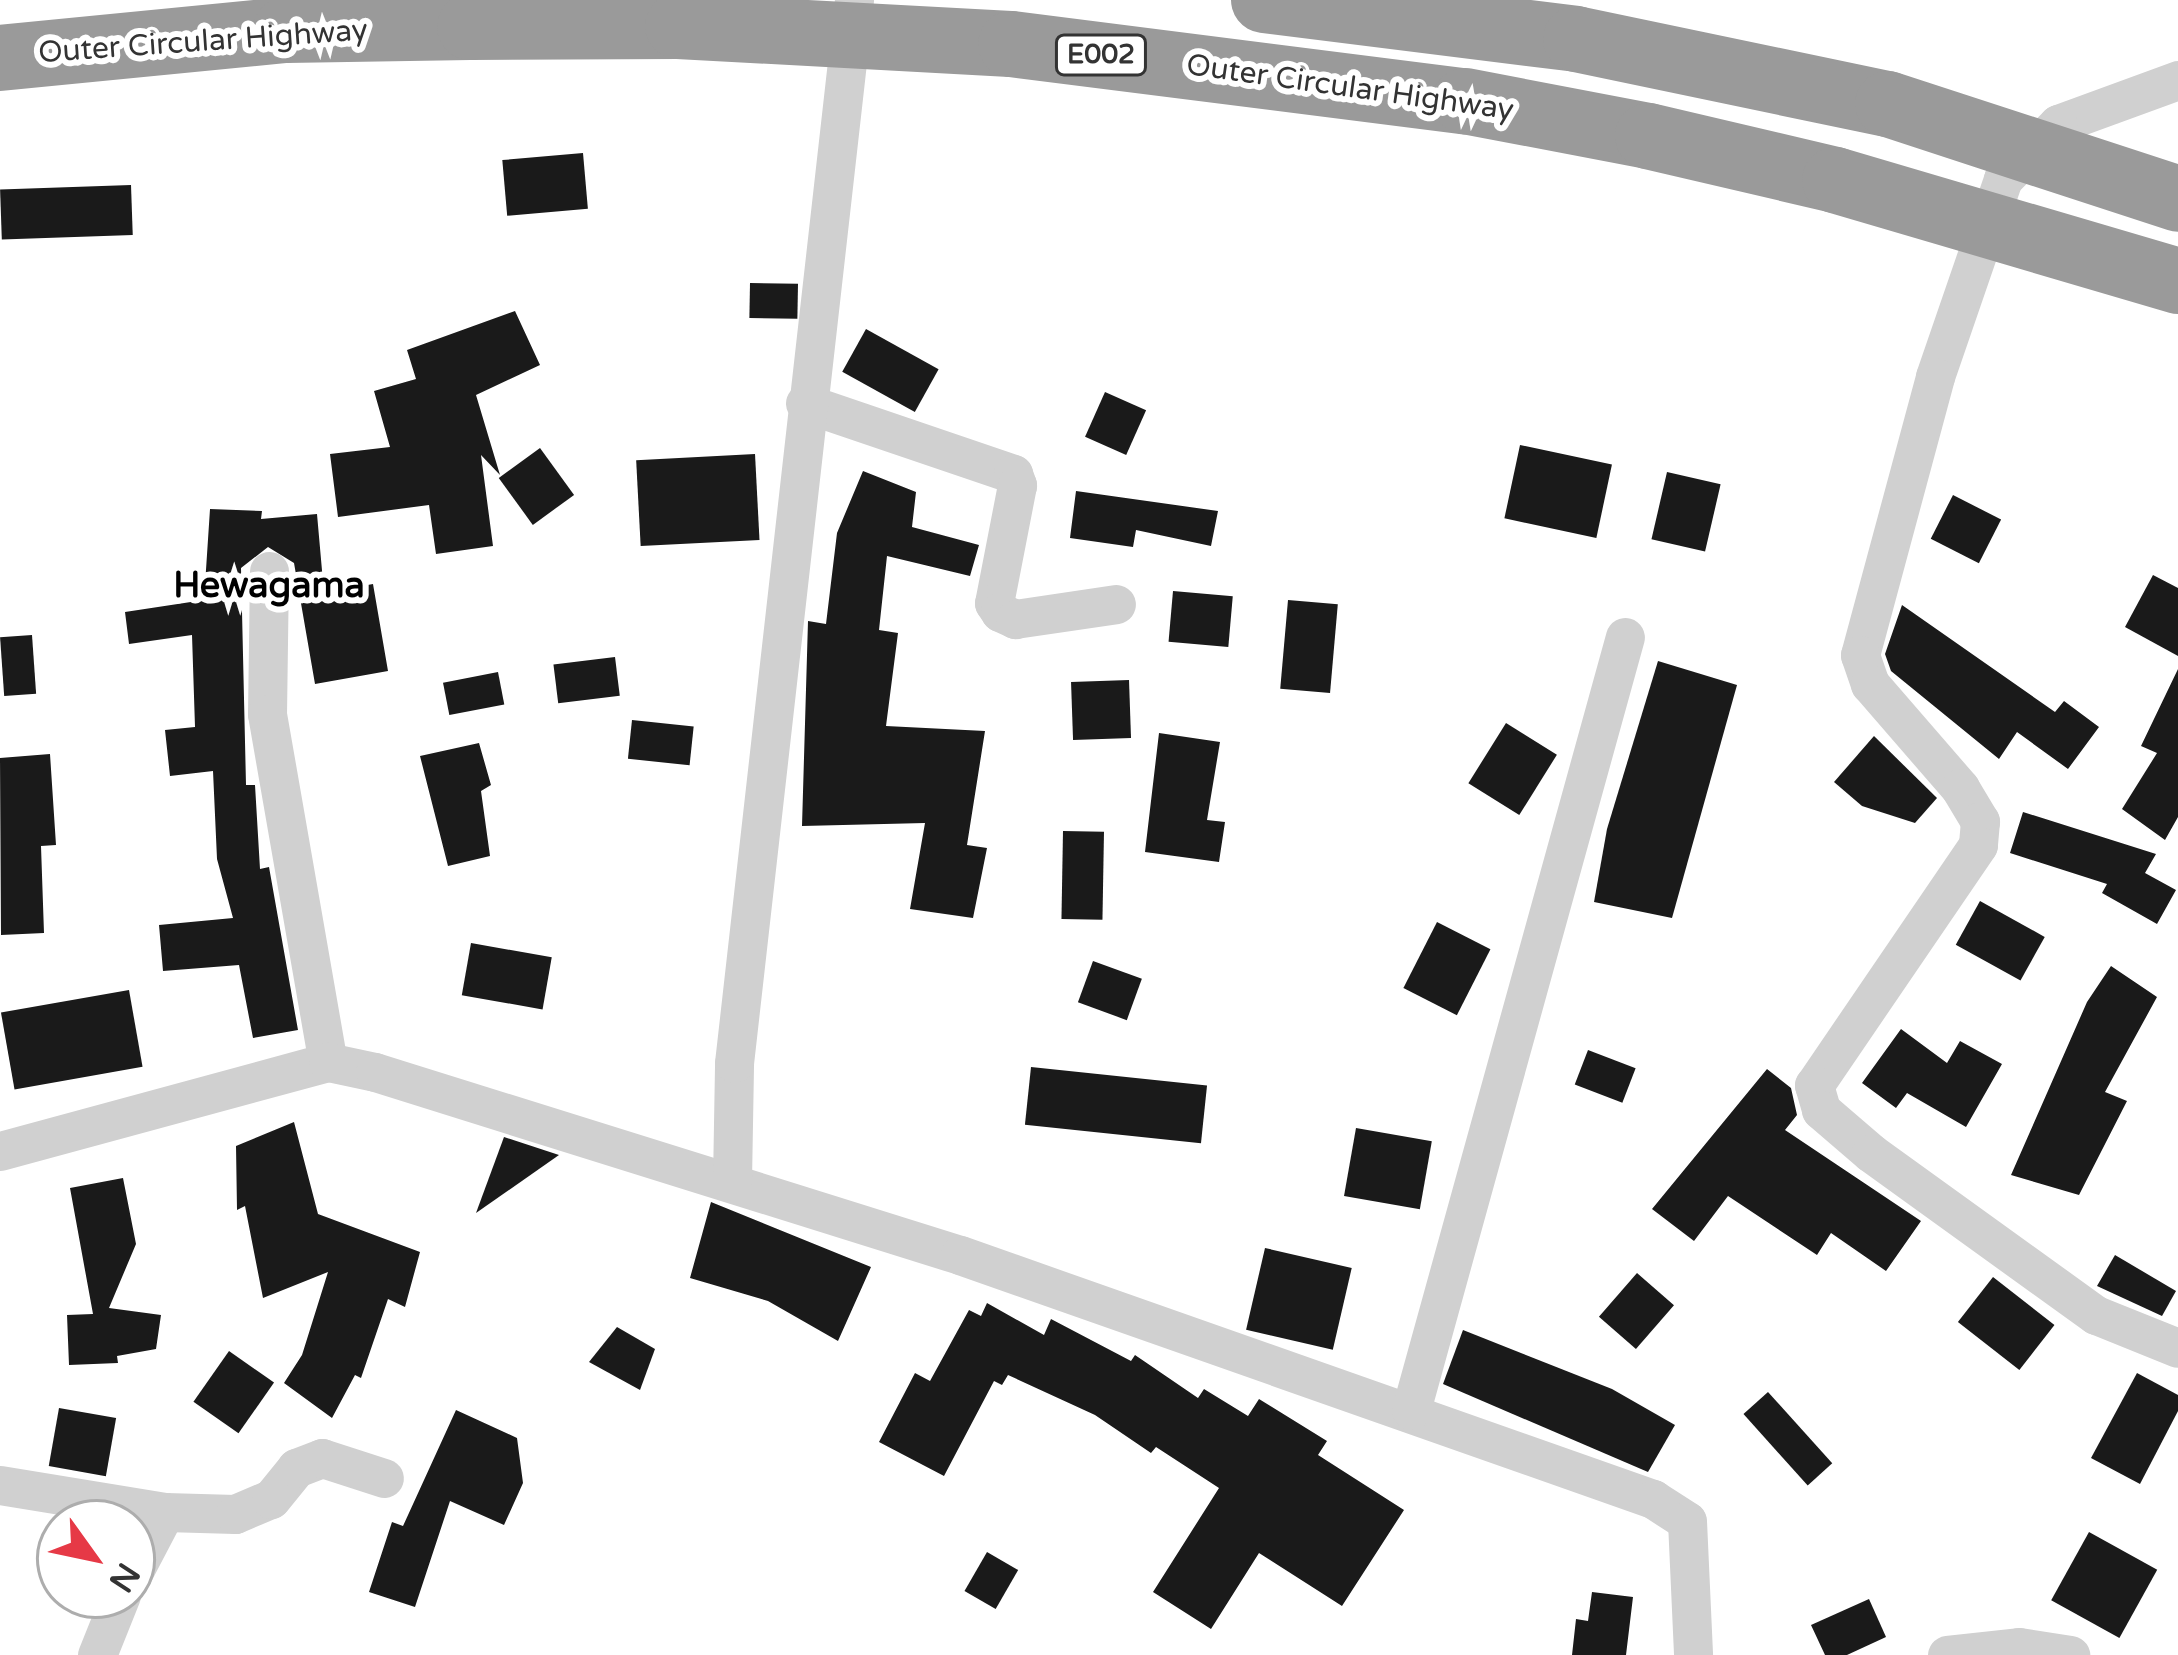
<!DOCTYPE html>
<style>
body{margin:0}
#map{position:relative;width:2178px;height:1655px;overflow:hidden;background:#fff;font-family:"Varela Round",sans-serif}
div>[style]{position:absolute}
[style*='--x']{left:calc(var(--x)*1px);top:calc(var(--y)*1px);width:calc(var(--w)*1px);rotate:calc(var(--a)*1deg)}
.building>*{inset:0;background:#1a1a1a;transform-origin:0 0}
.minor>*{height:39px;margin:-19.5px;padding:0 19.5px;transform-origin:19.5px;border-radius:19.5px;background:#d0d0d0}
.motorway-bridge>*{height:66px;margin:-33px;padding:0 33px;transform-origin:33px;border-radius:33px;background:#9a9a9a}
span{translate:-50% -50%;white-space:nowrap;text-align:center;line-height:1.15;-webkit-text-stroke:12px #fff;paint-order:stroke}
.shield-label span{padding:3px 9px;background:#fff;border:3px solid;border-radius:9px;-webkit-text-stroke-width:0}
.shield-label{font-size:27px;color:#333;font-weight:700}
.street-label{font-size:30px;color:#333}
.quarter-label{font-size:36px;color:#000;font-weight:700}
.north{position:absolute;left:36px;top:1499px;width:120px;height:120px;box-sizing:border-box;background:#fff;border:3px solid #adadad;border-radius:50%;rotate:123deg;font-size:33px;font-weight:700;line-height:48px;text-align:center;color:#333}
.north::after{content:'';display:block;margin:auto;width:42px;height:54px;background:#e63946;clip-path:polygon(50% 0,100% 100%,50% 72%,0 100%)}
</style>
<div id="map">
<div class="building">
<i style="left:583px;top:153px;width:56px;height:81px;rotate:85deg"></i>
<i style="left:131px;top:185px;width:50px;height:131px;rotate:88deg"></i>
<i style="left:750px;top:283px;width:48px;height:35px;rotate:1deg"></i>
<i style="clip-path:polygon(515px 311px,540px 365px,476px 395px,500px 475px,481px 455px,493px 546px,436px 554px,429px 505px,338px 517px,330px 454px,390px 447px,374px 391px,416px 379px,407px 350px)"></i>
<i style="left:866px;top:329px;width:83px;height:49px;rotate:29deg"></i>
<i style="left:1105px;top:392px;width:45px;height:49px;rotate:24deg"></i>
<i style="left:1520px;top:445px;width:94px;height:75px;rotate:12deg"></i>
<i style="left:540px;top:448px;width:58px;height:51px;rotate:54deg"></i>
<i style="left:755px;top:454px;width:86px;height:119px;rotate:87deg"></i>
<i style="clip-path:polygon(863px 471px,916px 492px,912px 527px,979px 545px,970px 576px,887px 556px,879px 630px,898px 633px,886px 726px,985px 731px,967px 845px,987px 848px,973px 918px,910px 909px,925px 823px,802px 826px,808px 621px,826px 624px,837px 533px)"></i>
<i style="left:1667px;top:472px;width:55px;height:69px;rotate:13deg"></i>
<i style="clip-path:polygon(1076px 491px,1218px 511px,1211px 546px,1136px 530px,1133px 547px,1070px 538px)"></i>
<i style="left:1953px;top:495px;width:54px;height:49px;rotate:27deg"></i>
<i style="clip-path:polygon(210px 509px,262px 511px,261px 519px,317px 514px,324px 593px,373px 584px,388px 671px,315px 684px,294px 563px,268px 547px,241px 568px,246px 785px,255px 785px,260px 869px,269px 867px,298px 1030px,253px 1038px,239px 965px,163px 971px,159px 925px,233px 918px,217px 859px,213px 771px,170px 776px,165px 730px,195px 727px,192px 635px,129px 644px,125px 612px,204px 600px)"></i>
<i style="clip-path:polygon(2153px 575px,2178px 588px,2178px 656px,2125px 627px)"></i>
<i style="left:1173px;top:591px;width:60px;height:51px;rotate:5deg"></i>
<i style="left:1288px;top:600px;width:50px;height:89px;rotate:5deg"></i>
<i style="clip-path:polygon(1902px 605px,2055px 712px,2064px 701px,2099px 727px,2068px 769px,2017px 732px,1999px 759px,1891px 671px,1885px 654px)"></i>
<i style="left:32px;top:635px;width:59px;height:32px;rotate:86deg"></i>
<i style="left:615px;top:657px;width:39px;height:62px;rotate:83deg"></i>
<i style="clip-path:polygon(1658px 661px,1737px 685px,1672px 918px,1594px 902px,1607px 829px)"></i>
<i style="clip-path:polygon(2178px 669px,2178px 817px,2165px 840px,2122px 809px,2157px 753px,2141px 746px)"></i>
<i style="left:498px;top:672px;width:33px;height:56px;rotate:79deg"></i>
<i style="left:1129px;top:680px;width:58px;height:58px;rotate:88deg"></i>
<i style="left:632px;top:720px;width:62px;height:39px;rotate:6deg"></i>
<i style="left:1506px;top:723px;width:60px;height:71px;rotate:32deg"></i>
<i style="clip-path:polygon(1159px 733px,1220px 742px,1207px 820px,1225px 822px,1219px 862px,1145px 852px)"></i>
<i style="clip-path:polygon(1874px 736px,1937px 798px,1915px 823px,1862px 806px,1834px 782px)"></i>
<i style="clip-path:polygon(479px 743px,491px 785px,481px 791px,490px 856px,448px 866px,420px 756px)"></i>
<i style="clip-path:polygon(50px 754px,56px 845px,41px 846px,44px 933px,1px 935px,0 758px)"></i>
<i style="clip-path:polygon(2023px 812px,2156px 854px,2145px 873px,2176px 890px,2157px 924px,2102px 893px,2107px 884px,2010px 853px)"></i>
<i style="left:1063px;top:831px;width:41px;height:88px;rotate:1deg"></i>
<i style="left:1980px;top:901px;width:74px;height:50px;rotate:29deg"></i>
<i style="left:1437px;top:922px;width:60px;height:74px;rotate:27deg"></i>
<i style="left:471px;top:943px;width:82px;height:53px;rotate:10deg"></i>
<i style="left:1093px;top:961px;width:52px;height:44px;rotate:20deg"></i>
<i style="clip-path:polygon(2111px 966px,2157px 997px,2105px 1092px,2127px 1101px,2079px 1195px,2011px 1175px,2087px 1002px)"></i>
<i style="left:129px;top:990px;width:78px;height:130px;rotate:80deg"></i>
<i style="clip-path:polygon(1901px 1029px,1947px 1063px,1960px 1041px,2002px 1064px,1966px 1127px,1907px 1093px,1896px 1108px,1862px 1083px)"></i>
<i style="left:1588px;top:1050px;width:51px;height:37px;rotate:21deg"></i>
<i style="left:1031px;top:1067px;width:177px;height:58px;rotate:6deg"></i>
<i style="clip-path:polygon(1767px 1069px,1791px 1088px,1797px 1115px,1785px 1130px,1921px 1221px,1886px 1271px,1831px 1233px,1817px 1255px,1728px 1196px,1694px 1241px,1652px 1209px)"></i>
<i style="clip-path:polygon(294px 1122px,318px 1214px,420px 1252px,405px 1307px,388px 1299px,361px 1378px,355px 1375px,332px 1418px,284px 1383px,302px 1355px,328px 1272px,263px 1298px,245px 1206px,237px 1210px,236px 1146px)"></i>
<i style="left:1356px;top:1128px;width:77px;height:69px;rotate:10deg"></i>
<i style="clip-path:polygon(504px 1137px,559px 1155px,476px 1213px)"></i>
<i style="clip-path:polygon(123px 1178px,136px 1244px,109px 1308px,161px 1315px,156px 1349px,117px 1356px,118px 1363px,69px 1365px,67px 1315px,93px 1314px,70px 1188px)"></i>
<i style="clip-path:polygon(711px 1202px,871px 1267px,838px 1341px,768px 1301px,690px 1278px)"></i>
<i style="left:1265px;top:1248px;width:89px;height:84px;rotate:13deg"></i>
<i style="clip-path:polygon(2115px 1255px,2176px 1291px,2162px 1316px,2097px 1286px)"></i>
<i style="left:1637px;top:1273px;width:49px;height:58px;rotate:41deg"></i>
<i style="left:1993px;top:1277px;width:78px;height:57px;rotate:38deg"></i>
<i style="clip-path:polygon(987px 1303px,1044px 1335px,1051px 1319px,1131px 1361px,1135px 1355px,1198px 1398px,1204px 1389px,1248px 1416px,1259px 1399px,1327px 1441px,1318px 1455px,1404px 1510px,1342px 1606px,1259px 1553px,1211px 1629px,1153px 1592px,1219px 1488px,1156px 1447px,1151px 1453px,1095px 1415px,1008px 1375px,1002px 1385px,994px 1381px,944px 1476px,879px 1442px,915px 1373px,930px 1381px,969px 1310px,981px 1316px)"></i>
<i style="clip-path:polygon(617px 1327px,655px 1349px,640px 1390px,589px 1362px)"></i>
<i style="clip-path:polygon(1463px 1330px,1612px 1389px,1675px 1425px,1648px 1472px,1443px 1384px)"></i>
<i style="left:229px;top:1351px;width:55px;height:62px;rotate:35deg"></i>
<i style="clip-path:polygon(2137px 1373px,2178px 1395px,2178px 1411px,2140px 1484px,2091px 1458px)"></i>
<i style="left:1768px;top:1392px;width:96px;height:33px;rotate:48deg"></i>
<i style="left:59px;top:1408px;width:58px;height:59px;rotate:10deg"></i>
<i style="clip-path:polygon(456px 1410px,517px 1438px,523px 1483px,504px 1525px,450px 1501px,415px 1607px,369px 1592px,392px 1522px,403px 1526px)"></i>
<i style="left:2089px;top:1532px;width:78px;height:78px;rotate:29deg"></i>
<i style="left:987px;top:1552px;width:36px;height:45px;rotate:30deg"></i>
<i style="clip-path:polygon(1592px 1592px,1633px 1597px,1626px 1655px,1572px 1655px,1576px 1619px,1588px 1621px)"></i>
<i style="clip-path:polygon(1869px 1599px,1886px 1637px,1847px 1655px,1825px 1655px,1811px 1625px)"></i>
</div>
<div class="minor">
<i style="--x:2178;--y:80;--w:128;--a:159.9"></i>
<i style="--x:2058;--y:124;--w:78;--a:135"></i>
<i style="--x:2003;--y:179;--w:209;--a:109"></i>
<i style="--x:1935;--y:377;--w:288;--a:105.1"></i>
<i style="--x:1860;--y:655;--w:31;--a:71"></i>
<i style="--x:1870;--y:684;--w:138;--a:49.1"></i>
<i style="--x:1960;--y:788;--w:39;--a:59"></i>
<i style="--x:1980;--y:821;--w:24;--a:95"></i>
<i style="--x:1978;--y:845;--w:291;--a:124.3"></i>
<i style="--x:1814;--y:1085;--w:26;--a:74"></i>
<i style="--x:1821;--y:1110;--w:66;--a:40.7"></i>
<i style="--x:1871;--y:1153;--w:277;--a:35.8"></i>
<i style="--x:2096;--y:1315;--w:88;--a:21.9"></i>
<i style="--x:805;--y:403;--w:220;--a:18.8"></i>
<i style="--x:1013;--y:474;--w:12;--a:70"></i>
<i style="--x:1017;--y:485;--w:120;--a:101"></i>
<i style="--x:994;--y:603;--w:11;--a:56"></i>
<i style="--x:1000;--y:612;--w:17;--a:25"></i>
<i style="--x:1015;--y:619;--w:102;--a:-8.4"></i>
<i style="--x:269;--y:571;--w:143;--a:90.8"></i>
<i style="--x:267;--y:714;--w:353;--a:80.1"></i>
<i style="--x:0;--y:1151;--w:340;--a:-15.2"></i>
<i style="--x:328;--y:1062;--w:48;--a:12"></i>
<i style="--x:375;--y:1072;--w:613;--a:17.37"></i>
<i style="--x:960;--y:1255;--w:735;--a:19.4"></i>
<i style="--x:1653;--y:1499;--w:40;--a:32.9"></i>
<i style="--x:1687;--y:1521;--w:134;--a:87.4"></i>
<i style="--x:732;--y:1181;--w:118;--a:-89"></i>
<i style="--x:734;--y:1063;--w:1070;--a:-83.56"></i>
<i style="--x:1411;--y:1410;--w:802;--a:-74.53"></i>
<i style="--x:0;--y:1485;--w:167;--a:9.3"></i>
<i style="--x:165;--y:1512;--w:70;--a:1.6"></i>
<i style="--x:235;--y:1514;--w:39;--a:-23"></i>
<i style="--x:271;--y:1499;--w:40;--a:-51"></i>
<i style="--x:296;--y:1468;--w:28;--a:-21"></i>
<i style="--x:322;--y:1458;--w:65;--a:17.9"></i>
<i style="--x:132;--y:1575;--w:71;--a:-62.4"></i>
<i style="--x:97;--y:1655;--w:65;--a:-68.2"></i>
<i style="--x:1947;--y:1655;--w:72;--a:-6.3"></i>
<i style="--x:2019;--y:1647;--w:52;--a:8.9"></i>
</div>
<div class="motorway-bridge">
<i style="--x:1264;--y:0;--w:314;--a:7.1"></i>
<i style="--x:1576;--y:39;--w:319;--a:11.8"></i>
<i style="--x:1888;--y:104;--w:305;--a:18.1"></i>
<i style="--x:0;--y:58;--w:287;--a:-5.6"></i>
<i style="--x:286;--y:30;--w:184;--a:-0.9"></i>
<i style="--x:470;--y:27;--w:208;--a:-0.3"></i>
<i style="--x:678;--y:26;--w:333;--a:3.1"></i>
<i style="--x:1011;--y:44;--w:458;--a:7.2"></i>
<i style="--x:1465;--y:101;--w:186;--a:10.8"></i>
<i style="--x:1648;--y:136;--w:192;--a:13.2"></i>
<i style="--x:1835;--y:180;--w:358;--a:16.4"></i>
</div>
<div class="shield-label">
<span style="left:1101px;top:55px">E002</span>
</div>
<div class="street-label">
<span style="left:203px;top:42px;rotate:-4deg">Outer Circular Highway</span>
<span style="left:1350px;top:88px;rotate:8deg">Outer Circular Highway</span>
</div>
<div class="quarter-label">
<span style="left:269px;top:586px">Hewagama</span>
</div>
<div class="north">N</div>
</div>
